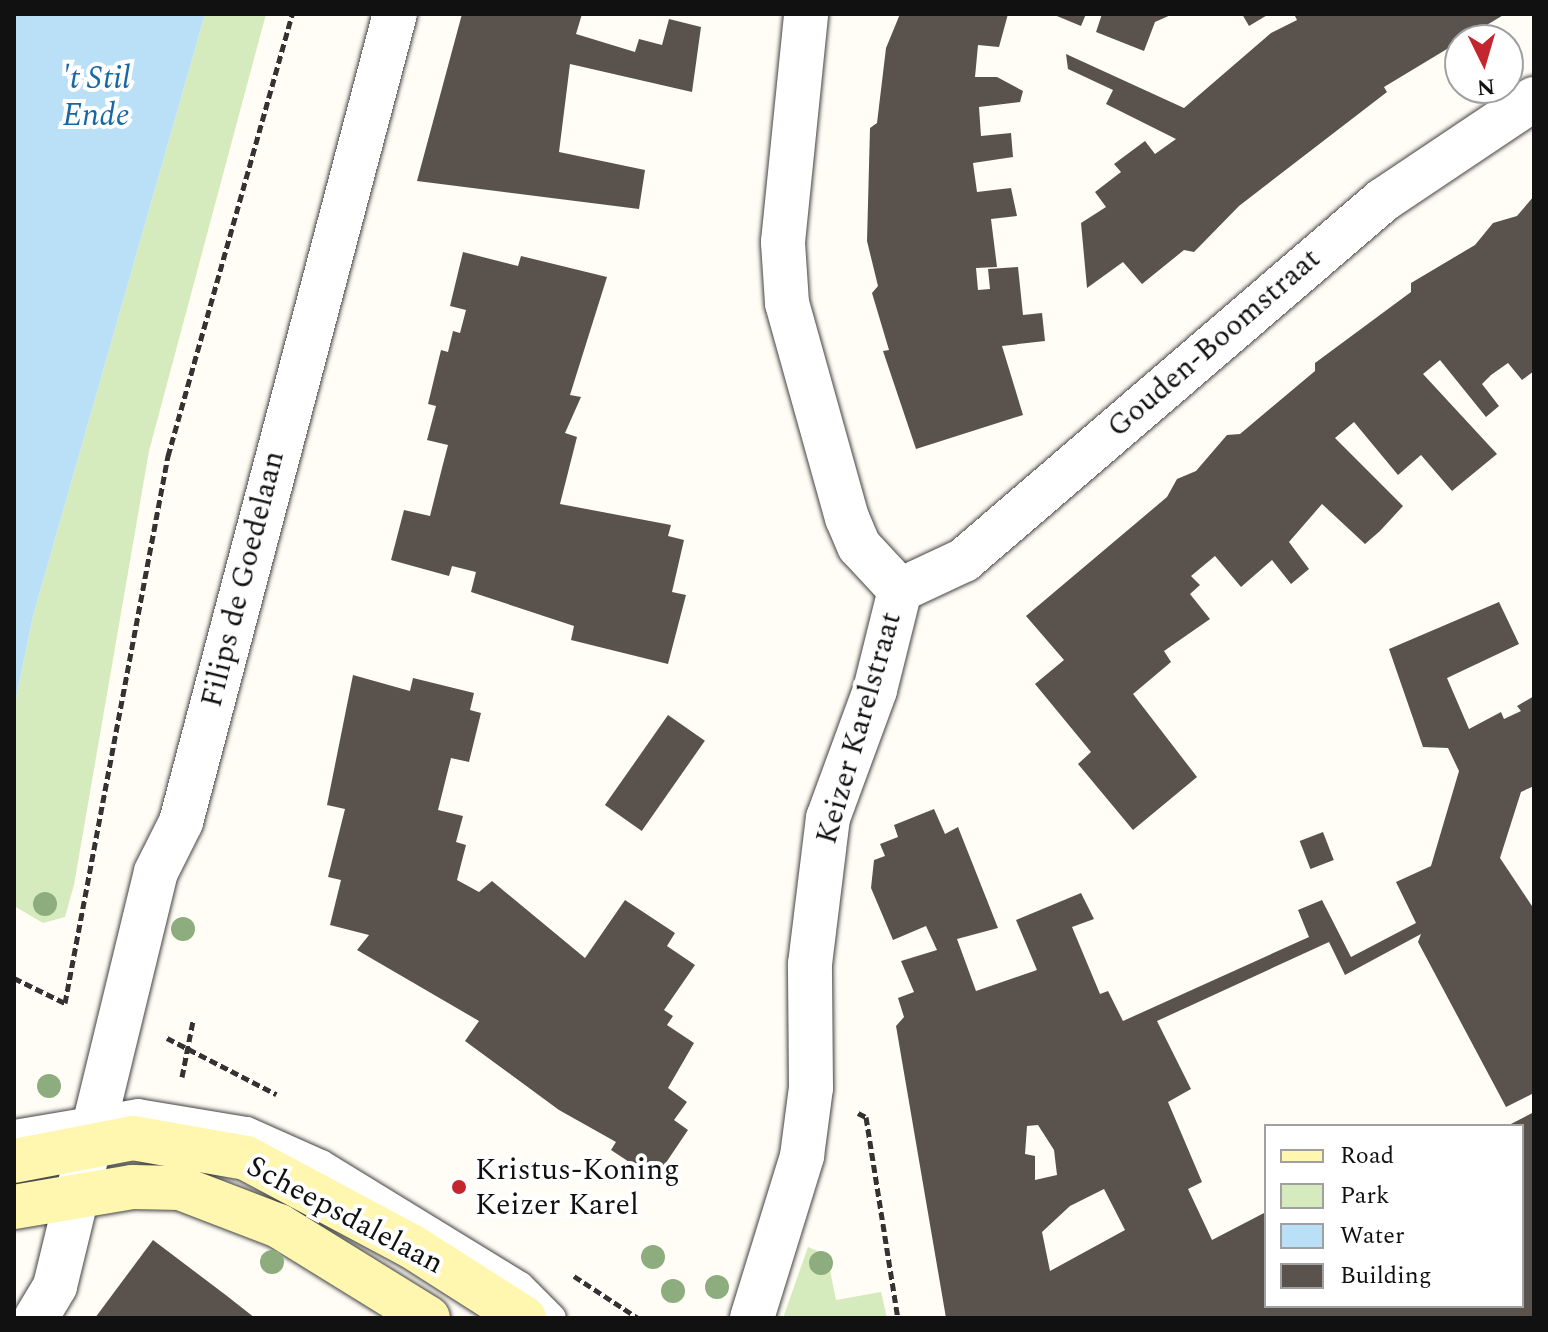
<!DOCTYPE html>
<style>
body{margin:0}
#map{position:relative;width:1548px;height:1332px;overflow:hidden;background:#fffdf5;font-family:Spectral,serif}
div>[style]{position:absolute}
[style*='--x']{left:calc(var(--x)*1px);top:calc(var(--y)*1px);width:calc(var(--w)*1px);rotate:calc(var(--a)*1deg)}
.green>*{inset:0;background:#d5ebbd}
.water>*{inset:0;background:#b9e0f7}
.building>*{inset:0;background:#5a524d;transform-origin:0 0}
.path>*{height:5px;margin-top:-2.5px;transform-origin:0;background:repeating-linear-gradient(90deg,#333 0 8px,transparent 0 12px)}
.roads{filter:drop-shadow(0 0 2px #444) drop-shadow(0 0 2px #444)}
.lane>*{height:28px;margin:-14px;padding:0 14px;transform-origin:14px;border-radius:14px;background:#fff}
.street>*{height:44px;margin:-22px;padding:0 22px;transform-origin:22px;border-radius:22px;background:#fff}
.secondary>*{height:44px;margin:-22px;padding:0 22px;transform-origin:22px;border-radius:22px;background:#fff6b0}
.trees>*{width:24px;height:24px;margin:-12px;border-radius:50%;background:#8dad7f}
.dots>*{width:22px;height:22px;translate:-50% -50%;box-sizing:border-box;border:4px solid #fff;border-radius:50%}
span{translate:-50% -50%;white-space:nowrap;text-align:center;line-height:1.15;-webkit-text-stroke:8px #fff;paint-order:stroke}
.street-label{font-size:30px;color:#111}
.poi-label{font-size:30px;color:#111}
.left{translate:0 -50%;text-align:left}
.water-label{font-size:32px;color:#1768a6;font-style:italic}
.frame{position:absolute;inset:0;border:16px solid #111;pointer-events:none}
.legend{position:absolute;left:1264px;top:1124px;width:260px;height:184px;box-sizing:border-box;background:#fff;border:2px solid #a0a0a0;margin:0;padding:10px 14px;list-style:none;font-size:24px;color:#111}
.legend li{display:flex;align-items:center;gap:16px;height:40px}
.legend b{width:40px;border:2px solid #a0a0a0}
.north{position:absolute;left:1444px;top:24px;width:80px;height:80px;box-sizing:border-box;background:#fff;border:2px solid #a0a0a0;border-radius:50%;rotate:175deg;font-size:22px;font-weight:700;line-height:32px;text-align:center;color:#111}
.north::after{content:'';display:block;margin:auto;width:28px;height:36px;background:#c4262e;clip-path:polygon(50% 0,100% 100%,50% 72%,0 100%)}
</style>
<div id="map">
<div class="green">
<i style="clip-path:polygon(205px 14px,266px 14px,149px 451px,74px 885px,65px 917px,43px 923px,14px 906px,14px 708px,33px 616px)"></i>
<i style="clip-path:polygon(808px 1247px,827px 1255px,836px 1300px,881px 1292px,887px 1318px,783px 1318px)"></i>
</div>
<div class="water">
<i style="clip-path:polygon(14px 14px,205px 14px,33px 616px,14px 708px)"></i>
</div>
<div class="building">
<i style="clip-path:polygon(462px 14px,582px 14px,576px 34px,635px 52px,639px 39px,662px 45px,669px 19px,701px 27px,692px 92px,570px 64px,559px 152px,645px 170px,639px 209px,417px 181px)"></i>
<i style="clip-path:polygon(900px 14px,1008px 14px,999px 47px,978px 45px,975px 77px,997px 77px,1023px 91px,1020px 102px,979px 107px,981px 136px,1011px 133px,1013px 157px,973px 163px,977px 192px,1011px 188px,1017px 216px,991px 219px,997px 267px,976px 268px,978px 290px,990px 289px,988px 269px,1018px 267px,1023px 315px,1042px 313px,1045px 341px,1002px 346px,1023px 415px,916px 449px,883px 351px,889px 350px,872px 293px,878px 286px,867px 241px,870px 128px,877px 123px,886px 48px)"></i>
<i style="clip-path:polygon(1052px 14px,1086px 14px,1081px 26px)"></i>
<i style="clip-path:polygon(1102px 14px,1173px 14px,1155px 22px,1144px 51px,1096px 32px)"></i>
<i style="clip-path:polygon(1242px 14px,1269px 14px,1249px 26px)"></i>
<i style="clip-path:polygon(1294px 14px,1505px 14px,1384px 87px,1387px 92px,1239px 206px,1194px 252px,1184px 250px,1142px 284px,1123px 262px,1087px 288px,1081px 223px,1106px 207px,1095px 192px,1121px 172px,1114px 164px,1145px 141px,1155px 154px,1176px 139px,1106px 104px,1113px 90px,1068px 69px,1066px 54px,1184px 108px,1271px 33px,1297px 20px)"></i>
<i style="clip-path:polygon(1534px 196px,1534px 371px,1522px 380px,1508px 363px,1491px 375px,1482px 384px,1499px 406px,1486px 417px,1440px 360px,1423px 374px,1497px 454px,1452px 491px,1421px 455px,1398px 475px,1354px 422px,1335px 438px,1403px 506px,1380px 531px,1365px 544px,1322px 504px,1289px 542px,1309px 569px,1291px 584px,1272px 560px,1241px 587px,1215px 556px,1191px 576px,1200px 585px,1190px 594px,1210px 619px,1164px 651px,1171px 662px,1133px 694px,1197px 777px,1133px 830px,1078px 764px,1091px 752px,1035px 684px,1064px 660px,1026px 616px,1167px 497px,1177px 479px,1196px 471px,1227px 435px,1240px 434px,1315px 371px,1315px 363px,1411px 292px,1411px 283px,1475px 245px,1493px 223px,1517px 216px)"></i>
<i style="clip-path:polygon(463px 252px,518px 266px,521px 256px,607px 277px,570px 395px,581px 397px,565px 433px,577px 437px,560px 504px,671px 525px,668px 536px,684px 540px,672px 592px,686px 595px,668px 664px,571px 640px,574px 626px,471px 592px,476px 572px,452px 566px,449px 576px,391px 560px,404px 510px,430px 516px,442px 468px,448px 445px,427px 440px,436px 406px,428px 404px,441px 350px,448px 352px,453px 331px,460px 333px,466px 310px,450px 306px)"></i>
<i style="clip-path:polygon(evenodd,1499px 602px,1519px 644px,1447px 678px,1469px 729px,1501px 712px,1504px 719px,1521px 711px,1517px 706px,1534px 696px,1534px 786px,1521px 792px,1500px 858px,1534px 909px,1534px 1093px,1506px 1107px,1418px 942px,1421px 934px,1345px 975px,1329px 942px,1157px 1021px,1191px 1089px,1168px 1102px,1202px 1182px,1188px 1189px,1212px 1240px,1266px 1212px,1266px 1306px,1522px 1306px,1522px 1126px,1507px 1126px,1534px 1112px,1534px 1318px,946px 1318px,896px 1026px,904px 1017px,898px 998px,914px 992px,901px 961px,937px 950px,926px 926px,893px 940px,871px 888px,874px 860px,885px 856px,880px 844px,898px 837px,894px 825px,934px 809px,945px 834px,958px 827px,998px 928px,957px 939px,976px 991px,1037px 970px,1016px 920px,1081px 893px,1094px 919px,1072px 927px,1100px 994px,1108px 991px,1123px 1021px,1309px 937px,1298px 910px,1322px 900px,1351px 957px,1416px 923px,1396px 882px,1431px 866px,1459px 771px,1448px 748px,1423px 747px,1389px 649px,1499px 602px,1038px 1125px,1054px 1150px,1057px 1175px,1035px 1180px,1035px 1156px,1025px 1154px,1027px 1126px,1038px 1125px,1499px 602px,1104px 1189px,1125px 1230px,1050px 1271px,1042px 1232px,1070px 1206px,1104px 1189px)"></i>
<i style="clip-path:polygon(353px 675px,410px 691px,413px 678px,474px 693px,470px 710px,481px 713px,469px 762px,451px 758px,438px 810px,463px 816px,456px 842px,466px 845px,457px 880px,479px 892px,492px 881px,585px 958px,625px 900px,675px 933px,667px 946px,695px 965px,664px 1010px,673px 1016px,667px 1025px,694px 1043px,668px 1088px,687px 1102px,674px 1120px,688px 1130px,655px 1179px,611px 1150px,616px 1142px,559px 1110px,465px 1041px,479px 1021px,357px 950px,369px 935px,330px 925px,341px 880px,328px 877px,345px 809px,327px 805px)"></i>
<i style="left:668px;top:715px;width:45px;height:110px;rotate:35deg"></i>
<i style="left:1323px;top:832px;width:30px;height:25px;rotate:69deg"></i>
<i style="clip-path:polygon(153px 1240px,227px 1296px,255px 1318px,95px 1318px)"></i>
</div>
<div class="path">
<i style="--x:14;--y:978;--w:59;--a:26.1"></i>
<i style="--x:65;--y:1003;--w:557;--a:-79.34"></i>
<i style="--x:168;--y:456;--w:459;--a:-74.3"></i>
<i style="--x:167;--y:1038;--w:123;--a:27.2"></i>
<i style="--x:182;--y:1077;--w:57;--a:-78.9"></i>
<i style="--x:858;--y:1113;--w:9;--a:27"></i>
<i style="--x:866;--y:1117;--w:204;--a:81"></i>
<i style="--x:574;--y:1276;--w:77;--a:33.3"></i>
</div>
<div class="roads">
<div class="lane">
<i style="--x:14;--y:1134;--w:126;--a:-9.6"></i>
<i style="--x:138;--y:1113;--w:110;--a:9.4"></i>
<i style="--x:247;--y:1131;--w:81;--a:24"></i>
<i style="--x:321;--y:1164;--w:233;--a:31.5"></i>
<i style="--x:520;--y:1286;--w:45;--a:45"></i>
</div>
<div class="street">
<i style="--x:900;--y:590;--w:71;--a:-25.1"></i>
<i style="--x:964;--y:560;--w:552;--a:-40.67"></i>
<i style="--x:1383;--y:200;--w:182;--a:-33.8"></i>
<i style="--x:36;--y:1318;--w:37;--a:-59"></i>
<i style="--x:55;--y:1286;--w:426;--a:-76.3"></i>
<i style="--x:156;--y:872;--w:56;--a:-63.4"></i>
<i style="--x:181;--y:822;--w:836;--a:-75.17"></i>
<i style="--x:752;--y:1318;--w:170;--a:-72.8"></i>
<i style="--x:802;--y:1156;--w:69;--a:-82.5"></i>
<i style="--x:811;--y:1088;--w:124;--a:-90.5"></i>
<i style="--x:810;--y:964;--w:147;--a:-83"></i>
<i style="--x:828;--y:818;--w:136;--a:-69.8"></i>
<i style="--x:875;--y:690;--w:103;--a:-76"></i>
<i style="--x:900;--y:590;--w:60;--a:-133"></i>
<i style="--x:859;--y:546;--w:30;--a:-113"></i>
<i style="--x:847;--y:518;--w:223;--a:-105.6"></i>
<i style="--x:787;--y:303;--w:61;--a:-93.8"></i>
<i style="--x:783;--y:242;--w:229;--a:-84.2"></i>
</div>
<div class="secondary">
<i style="--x:14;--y:1161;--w:121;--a:-10.9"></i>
<i style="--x:133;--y:1138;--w:115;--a:10"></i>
<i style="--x:246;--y:1158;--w:187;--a:28.1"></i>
<i style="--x:411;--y:1246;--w:134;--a:32.5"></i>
<i style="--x:14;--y:1207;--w:120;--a:-9.6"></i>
<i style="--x:132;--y:1187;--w:48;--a:1.2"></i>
<i style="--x:180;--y:1188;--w:106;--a:21"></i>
<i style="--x:279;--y:1226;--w:175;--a:31.7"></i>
</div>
</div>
<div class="trees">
<i style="left:45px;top:904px"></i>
<i style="left:183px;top:929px"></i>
<i style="left:49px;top:1086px"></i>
<i style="left:653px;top:1257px"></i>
<i style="left:272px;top:1262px"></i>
<i style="left:821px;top:1263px"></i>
<i style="left:717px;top:1287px"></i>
<i style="left:673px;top:1291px"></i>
</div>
<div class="dots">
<i style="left:459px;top:1187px;background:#c4262e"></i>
</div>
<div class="street-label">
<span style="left:1214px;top:343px;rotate:-41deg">Gouden-Boomstraat</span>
<span style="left:243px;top:579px;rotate:-76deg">Filips de Goedelaan</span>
<span style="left:859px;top:728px;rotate:-74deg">Keizer Karelstraat</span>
<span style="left:345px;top:1215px;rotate:28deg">Scheepsdalelaan</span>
</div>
<div class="poi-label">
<span class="left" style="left:475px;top:1187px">Kristus-Koning<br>Keizer Karel</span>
</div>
<div class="water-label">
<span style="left:96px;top:98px">'t Stil<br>Ende</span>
</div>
<div class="frame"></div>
<ul class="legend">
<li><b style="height:10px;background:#fff6b0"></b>Road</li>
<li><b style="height:22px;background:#d5ebbd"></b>Park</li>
<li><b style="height:22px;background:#b9e0f7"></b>Water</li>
<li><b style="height:22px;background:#5a524d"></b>Building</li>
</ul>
<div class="north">N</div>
</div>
